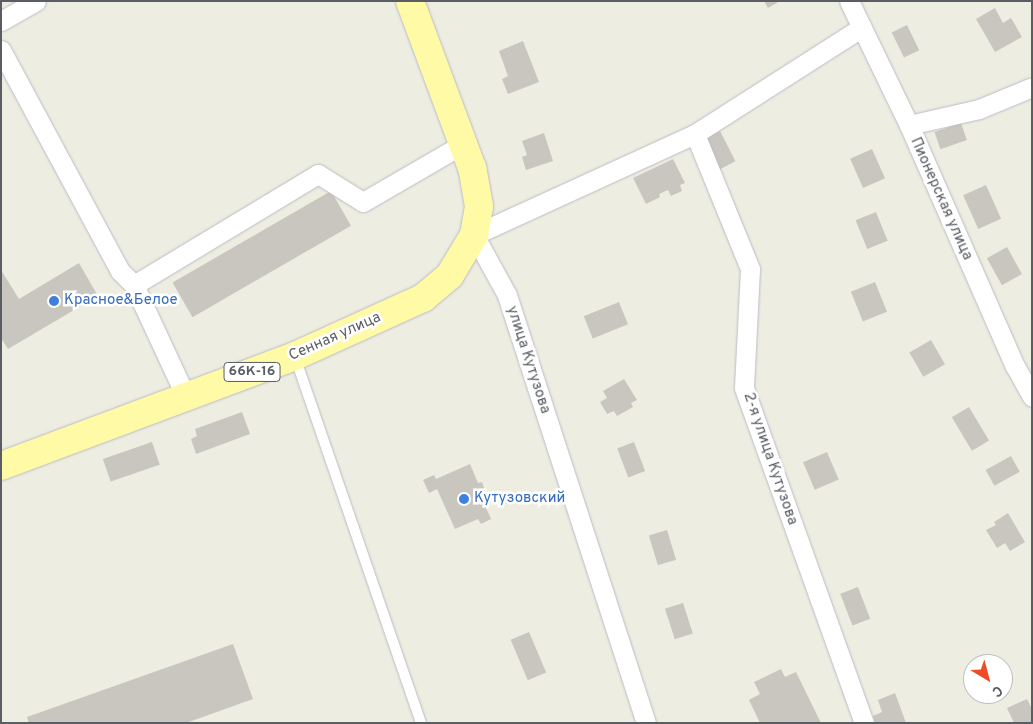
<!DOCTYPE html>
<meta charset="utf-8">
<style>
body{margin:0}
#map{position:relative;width:1033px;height:724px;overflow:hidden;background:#eeede2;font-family:Overpass,sans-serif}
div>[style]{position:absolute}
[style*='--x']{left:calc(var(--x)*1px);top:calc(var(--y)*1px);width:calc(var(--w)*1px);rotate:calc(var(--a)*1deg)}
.building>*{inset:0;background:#c9c6bf;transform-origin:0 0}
.roads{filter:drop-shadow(0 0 1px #babcc2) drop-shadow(0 0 1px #babcc2)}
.lane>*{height:10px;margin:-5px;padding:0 5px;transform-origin:5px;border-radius:5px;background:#fff}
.street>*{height:19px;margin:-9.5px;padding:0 9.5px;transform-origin:9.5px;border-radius:9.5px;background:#fff}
.primary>*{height:28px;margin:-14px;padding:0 14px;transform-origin:14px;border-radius:14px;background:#fffaa6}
.dots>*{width:14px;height:14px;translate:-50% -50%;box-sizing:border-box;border:2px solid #fff;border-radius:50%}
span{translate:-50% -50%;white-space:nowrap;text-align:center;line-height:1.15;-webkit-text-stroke:5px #fff;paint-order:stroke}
.shield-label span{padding:1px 4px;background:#fff;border:1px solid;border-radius:4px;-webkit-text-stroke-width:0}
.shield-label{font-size:14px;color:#5a5e64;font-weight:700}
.street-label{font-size:15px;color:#5a5e64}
.shop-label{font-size:15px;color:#366cbe}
.left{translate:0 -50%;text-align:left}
.frame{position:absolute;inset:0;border:2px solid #5a5e64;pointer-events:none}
.north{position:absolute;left:963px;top:654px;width:50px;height:50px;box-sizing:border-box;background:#fff;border:1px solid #bdbfc1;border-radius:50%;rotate:143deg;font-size:14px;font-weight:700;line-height:20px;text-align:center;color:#5a5e64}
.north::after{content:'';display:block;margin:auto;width:18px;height:22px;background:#ef4b27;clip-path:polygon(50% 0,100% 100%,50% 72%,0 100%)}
</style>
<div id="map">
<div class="building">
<i style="clip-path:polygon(764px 1px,780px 1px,768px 8px)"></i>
<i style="clip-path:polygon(995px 8px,1003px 23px,1011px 18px,1022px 37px,995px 52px,976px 19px)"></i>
<i style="left:907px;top:25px;width:28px;height:17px;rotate:64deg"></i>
<i style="clip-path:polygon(523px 41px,539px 82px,508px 94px,502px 79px,508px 76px,499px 51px)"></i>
<i style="left:961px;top:123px;width:18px;height:28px;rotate:71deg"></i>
<i style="left:720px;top:131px;width:34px;height:19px;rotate:63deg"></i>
<i style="clip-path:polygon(544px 133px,553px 161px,526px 170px,522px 157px,527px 155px,522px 141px)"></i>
<i style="left:872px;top:149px;width:32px;height:24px;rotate:66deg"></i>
<i style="clip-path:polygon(673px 159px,685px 183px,680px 185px,682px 191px,671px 196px,668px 190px,659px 194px,660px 197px,646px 204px,633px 178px)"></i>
<i style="left:986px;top:185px;width:37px;height:25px;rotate:66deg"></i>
<i style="left:331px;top:191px;width:40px;height:183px;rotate:60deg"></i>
<i style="left:876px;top:212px;width:31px;height:22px;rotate:68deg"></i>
<i style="left:1007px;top:247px;width:31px;height:23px;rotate:61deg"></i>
<i style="clip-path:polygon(79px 263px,98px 296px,8px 349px,1px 338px,1px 270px,19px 299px)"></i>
<i style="left:875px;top:282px;width:32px;height:26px;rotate:68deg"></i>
<i style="left:619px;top:302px;width:24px;height:38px;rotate:68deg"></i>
<i style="left:931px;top:340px;width:28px;height:25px;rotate:60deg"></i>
<i style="clip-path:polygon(624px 379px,637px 400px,631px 403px,633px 407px,617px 416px,614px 411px,607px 414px,600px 402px,607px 398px,603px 391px)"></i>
<i style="left:969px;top:407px;width:39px;height:20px;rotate:59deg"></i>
<i style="clip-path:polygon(242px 412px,250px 434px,196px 454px,191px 439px,197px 436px,195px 429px)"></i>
<i style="left:152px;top:442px;width:24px;height:52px;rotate:71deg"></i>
<i style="left:634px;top:442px;width:31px;height:18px;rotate:69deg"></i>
<i style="left:827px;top:452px;width:30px;height:26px;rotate:67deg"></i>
<i style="left:1011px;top:456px;width:18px;height:29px;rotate:61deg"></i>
<i style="clip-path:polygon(470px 464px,478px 483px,482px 482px,484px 488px,480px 490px,489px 501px,484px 503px,491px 519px,481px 524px,478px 519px,455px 529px,437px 489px,429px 493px,423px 480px,434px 475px,436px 479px)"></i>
<i style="clip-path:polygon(1008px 513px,1025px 542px,1010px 551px,1005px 543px,997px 548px,986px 530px,996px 525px,994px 522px)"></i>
<i style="left:667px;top:530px;width:31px;height:19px;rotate:73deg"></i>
<i style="left:858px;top:587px;width:34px;height:19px;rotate:69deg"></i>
<i style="left:683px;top:603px;width:32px;height:19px;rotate:72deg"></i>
<i style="left:529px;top:632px;width:44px;height:20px;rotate:67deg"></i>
<i style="clip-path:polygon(233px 644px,253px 699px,186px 723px,29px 723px,27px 717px)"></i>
<i style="clip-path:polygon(781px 669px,785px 677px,796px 672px,821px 723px,760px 723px,749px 700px,760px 694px,754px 682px)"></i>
<i style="clip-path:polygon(895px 693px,906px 723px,875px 723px,873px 716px,882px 712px,878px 700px)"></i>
<i style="clip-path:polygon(1027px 699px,1032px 709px,1032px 723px,1014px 723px,1007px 708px)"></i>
</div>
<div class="roads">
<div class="lane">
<i style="--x:295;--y:357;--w:387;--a:71"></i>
</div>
<div class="street">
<i style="--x:849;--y:1;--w:138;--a:64.2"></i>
<i style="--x:909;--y:125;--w:263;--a:66.3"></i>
<i style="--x:1015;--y:366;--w:35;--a:61"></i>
<i style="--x:1;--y:21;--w:40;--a:-29.7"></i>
<i style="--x:1;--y:50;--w:251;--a:61.7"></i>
<i style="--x:120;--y:271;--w:20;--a:45"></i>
<i style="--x:909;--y:125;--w:72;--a:-12.9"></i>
<i style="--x:979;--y:109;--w:57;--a:-22.5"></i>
<i style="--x:695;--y:134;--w:146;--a:67.8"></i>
<i style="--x:750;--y:269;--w:119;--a:92.9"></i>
<i style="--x:744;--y:388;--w:356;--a:70.3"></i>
<i style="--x:186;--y:397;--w:123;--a:-114.9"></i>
<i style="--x:134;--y:285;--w:215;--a:-31.1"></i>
<i style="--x:318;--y:174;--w:53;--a:31.9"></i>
<i style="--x:363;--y:202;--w:116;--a:-30.1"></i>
<i style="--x:646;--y:723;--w:450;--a:-108"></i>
<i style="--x:507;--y:295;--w:68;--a:-118.8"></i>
<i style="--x:474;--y:235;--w:243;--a:-24.6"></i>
<i style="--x:695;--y:134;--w:198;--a:-32.6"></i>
</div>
<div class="primary">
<i style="--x:1;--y:466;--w:314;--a:-20.5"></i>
<i style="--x:295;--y:356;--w:141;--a:-24.4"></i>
<i style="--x:423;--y:298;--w:35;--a:-40"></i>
<i style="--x:450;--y:275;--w:47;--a:-59"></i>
<i style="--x:474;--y:235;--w:29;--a:-80"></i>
<i style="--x:479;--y:206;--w:39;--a:-100"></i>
<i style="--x:472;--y:168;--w:178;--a:-110.4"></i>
</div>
</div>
<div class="dots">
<i style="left:54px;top:301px;background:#3f7fe0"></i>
<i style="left:464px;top:499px;background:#3f7fe0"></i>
</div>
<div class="shield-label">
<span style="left:252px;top:372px">66К-16</span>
</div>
<div class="street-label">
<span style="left:941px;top:199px;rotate:66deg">Пионерская улица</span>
<span style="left:335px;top:337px;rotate:-24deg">Сенная улица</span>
<span style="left:528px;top:360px;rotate:72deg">улица Кутузова</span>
<span style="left:770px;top:459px;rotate:71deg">2-я улица Кутузова</span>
</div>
<div class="shop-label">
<span class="left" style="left:64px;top:301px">Красное&amp;Белое</span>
<span class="left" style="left:474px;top:499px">Кутузовский</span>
</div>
<div class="frame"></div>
<div class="north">С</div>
</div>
